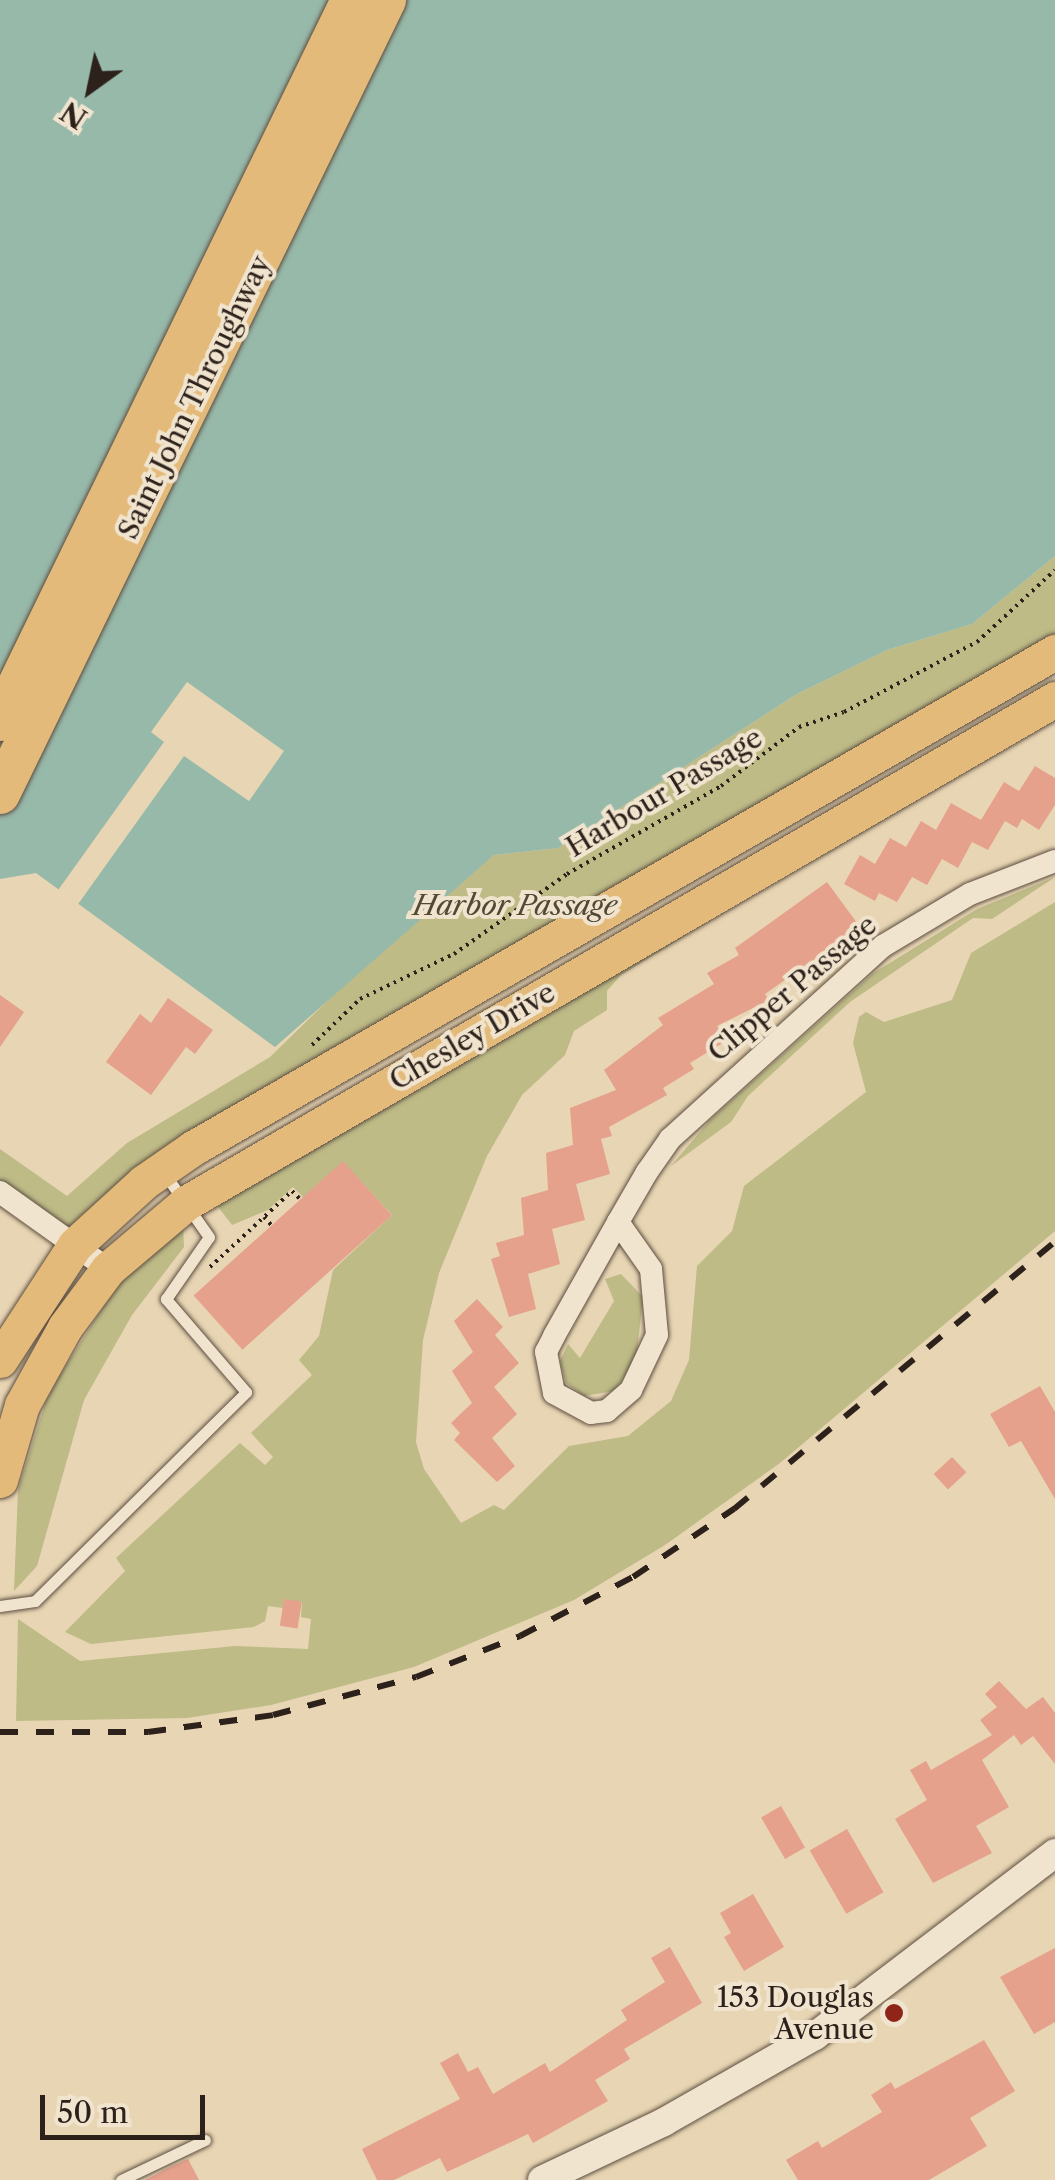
<!DOCTYPE html>
<style>
body{margin:0}
#map{position:relative;width:1055px;height:2180px;overflow:hidden;background:#e8d5b3;font-family:"Libre Caslon Text",serif}
div>[style]{position:absolute}
[style*='--x']{left:calc(var(--x)*1px);top:calc(var(--y)*1px);width:calc(var(--w)*1px);rotate:calc(var(--a)*1deg)}
.green>*{inset:0;background:#bebb87}
.water>*{inset:0;background:#97b9aa}
.pier>*{inset:0;background:#e8d5b3}
.building>*{inset:0;background:#e5a18b;transform-origin:0 0}
.path>*{height:4px;margin-top:-2px;transform-origin:0;background:repeating-linear-gradient(90deg,#2d211b 0 2.5px,transparent 0 7.5px)}
.roads{filter:drop-shadow(0 0 2px #5c4e41) drop-shadow(0 0 2px #5c4e41)}
.service>*{height:11px;margin:-5.5px;padding:0 5.5px;transform-origin:5.5px;border-radius:5.5px;background:#f0e4ce}
.minor>*{height:22px;margin:-11px;padding:0 11px;transform-origin:11px;border-radius:11px;background:#f0e4ce}
.tertiary>*{height:28px;margin:-14px;padding:0 14px;transform-origin:14px;border-radius:14px;background:#f0e4ce}
.primary>*{height:35px;margin:-17.5px;padding:0 17.5px;transform-origin:17.5px;border-radius:17.5px;background:#e4ba7a}
.motorway>*{height:40px;margin:-20px;padding:0 20px;transform-origin:20px;border-radius:20px;background:#e4ba7a}
.rail>*{height:6px;margin-top:-3px;transform-origin:0;background:repeating-linear-gradient(90deg,#2d211b 0 18px,transparent 0 36px)}
.dots>*{width:28px;height:28px;translate:-50% -50%;box-sizing:border-box;border:5px solid #f0e4ce;border-radius:50%}
span{translate:-50% -50%;white-space:nowrap;text-align:center;line-height:1.15;-webkit-text-stroke:8px #f0e4ce;paint-order:stroke}
.street-label{font-size:28px;color:#2d211b}
.park-label{font-size:28px;color:#514836;font-style:italic}
.poi-label{font-size:28px;color:#2d211b}
.right{translate:-100% -50%;text-align:right}
.north{position:absolute;left:40px;top:40px;width:100px;height:100px;-webkit-text-stroke:8px #f0e4ce;paint-order:stroke;rotate:213deg;font-size:28px;font-weight:700;line-height:40px;text-align:center;color:#2d211b}
.north::after{content:'';display:block;margin:auto;width:35px;height:45px;background:#2d211b;clip-path:polygon(50% 0,100% 100%,50% 72%,0 100%)}
.scale{position:absolute;left:40px;top:2095px;width:165px;height:45px;box-sizing:border-box;border:5px solid #2d211b;border-top:0;padding-left:12px;font-size:30px;line-height:35px;white-space:nowrap;color:#2d211b;-webkit-text-stroke:8px #f0e4ce;paint-order:stroke}
</style>
<div id="map">
<div class="green">
<i style="clip-path:polygon(1055px 556px,1055px 652px,438px 1010px,75px 1245px,0 1192px,0 1149px,67px 1196px,127px 1143px,270px 1057px,362px 967px,494px 855px,558px 848px,797px 694px,887px 650px,972px 624px)"></i>
<i style="clip-path:polygon(1055px 877px,992px 919px,973px 918px,850px 1002px,748px 1096px,731px 1122px,671px 1166px,710px 1120px,872px 974px,977px 909px)"></i>
<i style="clip-path:polygon(1055px 902px,1055px 1231px,780px 1463px,665px 1545px,574px 1600px,414px 1667px,271px 1705px,187px 1718px,16px 1721px,18px 1619px,80px 1661px,235px 1646px,308px 1649px,311px 1619px,301px 1617px,302px 1602px,284px 1600px,283px 1608px,268px 1606px,265px 1621px,254px 1627px,91px 1644px,65px 1632px,125px 1571px,116px 1558px,240px 1443px,265px 1465px,273px 1457px,251px 1433px,312px 1375px,299px 1360px,319px 1336px,333px 1270px,392px 1215px,343px 1162px,304px 1198px,293px 1187px,268px 1210px,232px 1225px,213px 1200px,713px 918px,620px 976px,607px 991px,607px 1010px,574px 1031px,565px 1055px,522px 1095px,487px 1156px,439px 1273px,423px 1340px,416px 1442px,424px 1469px,461px 1523px,494px 1505px,504px 1510px,569px 1446px,628px 1436px,671px 1401px,689px 1360px,697px 1266px,732px 1231px,744px 1186px,866px 1092px,853px 1043px,859px 1017px,866px 1012px,884px 1022px,952px 1000px,971px 953px)"></i>
<i style="clip-path:polygon(183px 1222px,184px 1247px,132px 1315px,84px 1400px,37px 1566px,14px 1591px,18px 1490px,48px 1394px,117px 1285px)"></i>
<i style="clip-path:polygon(621px 1274px,643px 1297px,636px 1361px,614px 1391px,584px 1396px,566px 1383px,560px 1361px,568px 1344px,580px 1358px,614px 1301px,605px 1279px)"></i>
</div>
<div class="water">
<i style="clip-path:polygon(0 0,1055px 0,1055px 556px,972px 624px,887px 650px,797px 694px,558px 848px,494px 855px,275px 1047px,36px 873px,0 879px)"></i>
</div>
<div class="pier">
<i style="clip-path:polygon(187px 682px,284px 751px,249px 801px,184px 756px,76px 907px,56px 893px,164px 742px,151px 732px)"></i>
</div>
<div class="building">
<i style="clip-path:polygon(1035px 766px,1055px 778px,1055px 805px,1039px 830px,1022px 819px,1017px 828px,1005px 821px,988px 850px,972px 842px,958px 868px,942px 859px,927px 885px,912px 877px,897px 902px,879px 893px,875px 901px,844px 884px,860px 855px,875px 864px,890px 838px,906px 847px,921px 821px,936px 830px,951px 803px,981px 820px,1004px 782px,1019px 791px)"></i>
<i style="clip-path:polygon(827px 882px,860px 927px,765px 994px,769px 1000px,717px 1026px,726px 1041px,690px 1063px,694px 1069px,663px 1088px,667px 1095px,609px 1127px,612px 1136px,601px 1139px,610px 1174px,576px 1184px,585px 1220px,552px 1229px,560px 1264px,528px 1274px,536px 1309px,509px 1317px,491px 1259px,500px 1256px,496px 1243px,524px 1235px,521px 1198px,548px 1190px,546px 1153px,573px 1145px,570px 1108px,616px 1090px,604px 1070px,663px 1025px,658px 1018px,714px 984px,707px 973px,739px 955px,735px 948px)"></i>
<i style="clip-path:polygon(0 995px,24px 1012px,0 1047px)"></i>
<i style="clip-path:polygon(168px 998px,213px 1030px,195px 1054px,186px 1047px,151px 1095px,106px 1062px,140px 1014px,151px 1023px)"></i>
<i style="left:343px;top:1161px;width:73px;height:201px;rotate:48deg"></i>
<i style="clip-path:polygon(477px 1299px,503px 1327px,495px 1335px,519px 1363px,494px 1387px,517px 1414px,492px 1438px,515px 1466px,497px 1482px,454px 1440px,460px 1433px,451px 1423px,472px 1403px,452px 1371px,473px 1352px,454px 1321px)"></i>
<i style="clip-path:polygon(1040px 1386px,1055px 1412px,1055px 1499px,1021px 1441px,1009px 1447px,990px 1414px)"></i>
<i style="left:952px;top:1457px;width:21px;height:25px;rotate:47deg"></i>
<i style="left:284px;top:1599px;width:18px;height:27px;rotate:9deg"></i>
<i style="clip-path:polygon(999px 1681px,1026px 1709px,1043px 1697px,1055px 1713px,1055px 1764px,1033px 1736px,1021px 1745px,1014px 1735px,982px 1760px,1009px 1807px,976px 1826px,992px 1853px,933px 1883px,895px 1819px,927px 1800px,910px 1770px,926px 1761px,931px 1770px,992px 1735px,980px 1720px,997px 1707px,985px 1694px)"></i>
<i style="left:781px;top:1806px;width:48px;height:23px;rotate:60deg"></i>
<i style="left:847px;top:1829px;width:73px;height:43px;rotate:60deg"></i>
<i style="clip-path:polygon(753px 1894px,784px 1947px,744px 1971px,724px 1937px,731px 1933px,720px 1913px)"></i>
<i style="clip-path:polygon(670px 1947px,702px 2003px,624px 2049px,630px 2059px,595px 2080px,608px 2101px,533px 2143px,528px 2134px,447px 2172px,440px 2158px,394px 2180px,377px 2180px,362px 2149px,460px 2099px,440px 2063px,458px 2053px,468px 2072px,478px 2067px,493px 2094px,545px 2063px,550px 2072px,627px 2020px,621px 2010px,665px 1982px,651px 1958px)"></i>
<i style="clip-path:polygon(1055px 1948px,1055px 2022px,1034px 2034px,1000px 1977px)"></i>
<i style="clip-path:polygon(984px 2040px,1015px 2091px,970px 2118px,987px 2146px,929px 2180px,798px 2180px,786px 2160px,818px 2141px,822px 2148px,882px 2112px,871px 2095px,891px 2082px,895px 2089px)"></i>
<i style="clip-path:polygon(188px 2159px,199px 2180px,145px 2180px,170px 2167px)"></i>
</div>
<div class="path">
<i style="--x:312;--y:1045;--w:66;--a:-43.8"></i>
<i style="--x:360;--y:999;--w:104;--a:-25.6"></i>
<i style="--x:454;--y:954;--w:138;--a:-35.3"></i>
<i style="--x:567;--y:874;--w:177;--a:-29.7"></i>
<i style="--x:721;--y:786;--w:98;--a:-37.1"></i>
<i style="--x:799;--y:727;--w:47;--a:-18.4"></i>
<i style="--x:844;--y:712;--w:150;--a:-27.8"></i>
<i style="--x:977;--y:642;--w:106;--a:-42.7"></i>
<i style="--x:264;--y:1217;--w:12;--a:48"></i>
<i style="--x:210;--y:1267;--w:112;--a:-42.8"></i>
<i style="--x:292;--y:1191;--w:13;--a:45"></i>
</div>
<div class="roads">
<div class="service">
<i style="--x:0;--y:1606;--w:35;--a:-8"></i>
<i style="--x:35;--y:1601;--w:297;--a:-44.7"></i>
<i style="--x:246;--y:1392;--w:123;--a:-130.7"></i>
<i style="--x:166;--y:1299;--w:75;--a:-55.3"></i>
<i style="--x:209;--y:1237;--w:78;--a:-125.1"></i>
<i style="--x:121;--y:2180;--w:93;--a:-25.5"></i>
</div>
<div class="minor">
<i style="--x:0;--y:1192;--w:133;--a:35.5"></i>
<i style="--x:618;--y:1222;--w:57;--a:54.9"></i>
<i style="--x:651;--y:1269;--w:66;--a:84.8"></i>
<i style="--x:657;--y:1335;--w:61;--a:115.3"></i>
<i style="--x:631;--y:1390;--w:32;--a:139"></i>
<i style="--x:607;--y:1411;--w:16;--a:173"></i>
<i style="--x:591;--y:1413;--w:42;--a:-151.6"></i>
<i style="--x:554;--y:1393;--w:42;--a:-101"></i>
<i style="--x:546;--y:1352;--w:18;--a:-63"></i>
<i style="--x:554;--y:1336;--w:131;--a:-60.7"></i>
<i style="--x:618;--y:1222;--w:58;--a:-59.9"></i>
<i style="--x:647;--y:1172;--w:40;--a:-55.1"></i>
<i style="--x:670;--y:1139;--w:287;--a:-42.2"></i>
<i style="--x:883;--y:946;--w:101;--a:-30.9"></i>
<i style="--x:970;--y:894;--w:91;--a:-21.2"></i>
</div>
<div class="tertiary">
<i style="--x:542;--y:2180;--w:135;--a:-25.4"></i>
<i style="--x:664;--y:2122;--w:174;--a:-29.7"></i>
<i style="--x:815;--y:2036;--w:302;--a:-37.3"></i>
</div>
<div class="primary">
<i style="--x:0;--y:1360;--w:137;--a:-56.9"></i>
<i style="--x:75;--y:1245;--w:93;--a:-42.4"></i>
<i style="--x:144;--y:1182;--w:60;--a:-34.8"></i>
<i style="--x:193;--y:1148;--w:995;--a:-29.92"></i>
<i style="--x:0;--y:1480;--w:78;--a:-73.7"></i>
<i style="--x:22;--y:1405;--w:89;--a:-61.1"></i>
<i style="--x:65;--y:1327;--w:72;--a:-53.4"></i>
<i style="--x:108;--y:1269;--w:102;--a:-40.2"></i>
<i style="--x:186;--y:1203;--w:1005;--a:-30.11"></i>
</div>
<div class="motorway">
<i style="--x:0;--y:721;--w:802;--a:-64.04"></i>
<i style="--x:0;--y:794;--w:883;--a:-64.07"></i>
</div>
</div>
<div class="rail">
<i style="--x:0;--y:1732;--w:148;--a:0"></i>
<i style="--x:148;--y:1732;--w:126;--a:-7.7"></i>
<i style="--x:273;--y:1715;--w:148;--a:-14.9"></i>
<i style="--x:416;--y:1677;--w:112;--a:-21.5"></i>
<i style="--x:520;--y:1636;--w:127;--a:-27.6"></i>
<i style="--x:633;--y:1577;--w:122;--a:-34"></i>
<i style="--x:734;--y:1509;--w:418;--a:-39.8"></i>
</div>
<div class="dots">
<i style="left:894px;top:2013px;background:#8f2418"></i>
</div>
<div class="street-label">
<span style="left:194px;top:397px;rotate:-64deg">Saint John Throughway</span>
<span style="left:664px;top:792px;rotate:-31deg">Harbour Passage</span>
<span style="left:792px;top:988px;rotate:-40deg">Clipper Passage</span>
<span style="left:472px;top:1036px;rotate:-30deg">Chesley Drive</span>
</div>
<div class="park-label">
<span style="left:515px;top:905px">Harbor Passage</span>
</div>
<div class="poi-label">
<span class="right" style="left:874px;top:2013px">153 Douglas<br>Avenue</span>
</div>
<div class="north">N</div>
<div class="scale">50 m</div>
</div>
